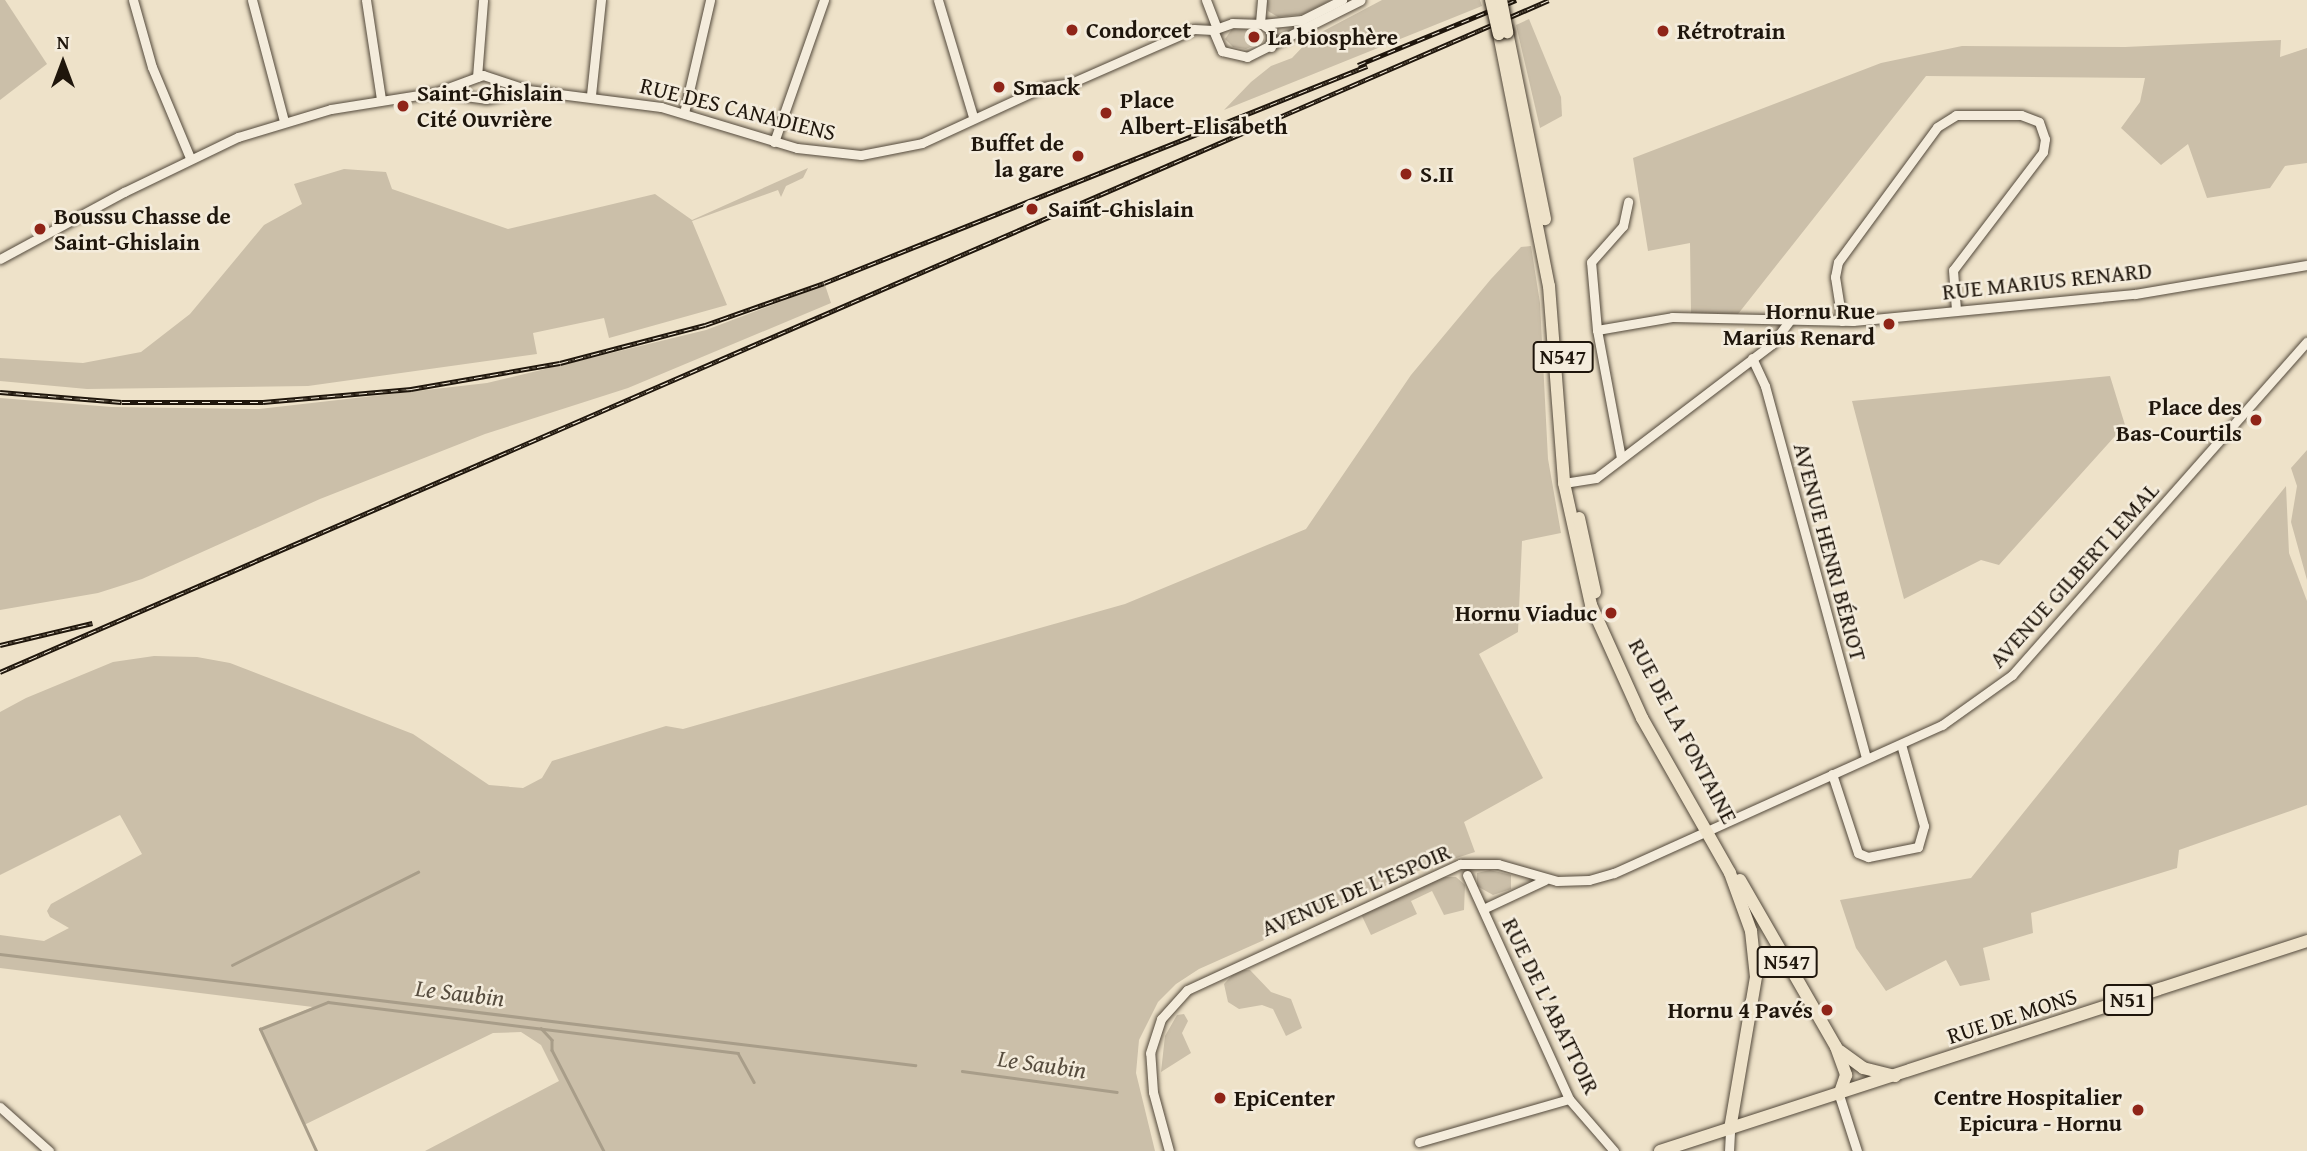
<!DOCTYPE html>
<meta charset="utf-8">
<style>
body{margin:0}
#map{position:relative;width:2307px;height:1151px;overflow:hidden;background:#eee2c9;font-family:"Gentium Book Plus",serif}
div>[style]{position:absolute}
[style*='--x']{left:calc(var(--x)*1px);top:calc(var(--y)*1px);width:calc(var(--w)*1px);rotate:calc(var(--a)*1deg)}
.green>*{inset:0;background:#cbbfa9}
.stream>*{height:2.5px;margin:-1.25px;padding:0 1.25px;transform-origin:1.25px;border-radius:1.25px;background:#a89d89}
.roads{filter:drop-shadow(0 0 2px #53493b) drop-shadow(0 0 2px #53493b)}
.minor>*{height:9px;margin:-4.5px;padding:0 4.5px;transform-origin:4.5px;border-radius:4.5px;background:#f4ecdc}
.major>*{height:12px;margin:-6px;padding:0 6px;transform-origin:6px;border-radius:6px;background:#eee2c9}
.rail>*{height:5px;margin-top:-2.5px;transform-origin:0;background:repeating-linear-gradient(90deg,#f4ecdc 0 8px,#1f160c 0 16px);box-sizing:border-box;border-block:2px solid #1f160c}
.bridges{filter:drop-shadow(0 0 2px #1f160c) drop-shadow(0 0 2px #1f160c)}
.major-bridge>*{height:12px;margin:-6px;padding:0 6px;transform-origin:6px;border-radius:6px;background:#eee2c9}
.dots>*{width:19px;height:19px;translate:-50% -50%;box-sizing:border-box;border:4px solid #f4ecdc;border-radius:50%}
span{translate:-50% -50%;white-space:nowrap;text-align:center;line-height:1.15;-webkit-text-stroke:5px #f4ecdc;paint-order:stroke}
.shield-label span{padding:2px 5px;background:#f4ecdc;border:2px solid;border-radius:5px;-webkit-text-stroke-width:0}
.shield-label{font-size:21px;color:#1f160c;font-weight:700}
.poi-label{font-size:23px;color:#1f160c;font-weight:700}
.left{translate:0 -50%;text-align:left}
.right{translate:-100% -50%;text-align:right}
.street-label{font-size:23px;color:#1f160c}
.water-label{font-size:24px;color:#564c3e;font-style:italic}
.north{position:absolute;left:28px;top:28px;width:70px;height:70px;-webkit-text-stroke:5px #f4ecdc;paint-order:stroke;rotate:0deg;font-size:19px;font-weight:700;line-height:28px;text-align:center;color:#1f160c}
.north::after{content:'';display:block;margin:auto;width:24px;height:32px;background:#1f160c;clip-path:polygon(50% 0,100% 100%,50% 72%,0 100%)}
</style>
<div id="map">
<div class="green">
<i style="clip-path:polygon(0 0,5px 0,47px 64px,0 100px)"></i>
<i style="clip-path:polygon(1266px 0,1331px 0,1304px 14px,1278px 17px,1268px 11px)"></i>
<i style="clip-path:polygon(1382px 0,1480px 0,1482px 6px,1224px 110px,1251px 82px,1271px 66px,1292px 58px,1312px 37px)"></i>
<i style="clip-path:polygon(1529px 19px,1561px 97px,1562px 116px,1540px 128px,1516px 25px)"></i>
<i style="clip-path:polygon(1232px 29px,1258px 29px,1264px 41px,1246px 49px,1233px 47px,1225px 39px)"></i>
<i style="clip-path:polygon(2281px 40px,2280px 57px,2307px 48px,2307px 163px,2285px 166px,2270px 188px,2207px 198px,2188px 144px,2161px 165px,2121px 128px,2140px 102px,2145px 78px,1926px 76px,1738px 314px,1691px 313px,1690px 243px,1648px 251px,1633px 158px,1881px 63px,1962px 46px,2125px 47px)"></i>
<i style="clip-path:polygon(808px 168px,803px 178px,786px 186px,781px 197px,778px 190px,692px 221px,727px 305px,609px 338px,604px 318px,533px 333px,537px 354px,308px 386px,87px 389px,0 381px,0 358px,83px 363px,141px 352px,190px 314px,264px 225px,302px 204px,294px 184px,344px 169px,386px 172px,392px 189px,508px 229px,655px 194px,692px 220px)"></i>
<i style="clip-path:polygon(1531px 246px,1540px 303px,1548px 459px,1561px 533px,1522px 541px,1518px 632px,1479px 654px,1543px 778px,1464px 822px,1475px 852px,1425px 868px,1199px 969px,1176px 984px,1158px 1002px,1139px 1040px,1136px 1073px,1155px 1151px,425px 1151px,559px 1081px,541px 1045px,521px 1032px,493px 1033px,304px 1125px,260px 1029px,313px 1007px,0 968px,0 935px,44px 941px,69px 928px,50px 917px,47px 911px,51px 904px,142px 854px,120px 815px,0 875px,0 712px,26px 698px,113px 662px,154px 656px,197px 657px,230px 663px,413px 734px,489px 785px,523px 788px,542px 778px,552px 761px,666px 726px,683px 729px,1125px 604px,1306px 529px,1411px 375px,1491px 279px,1521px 247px)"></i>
<i style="clip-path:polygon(825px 285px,831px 303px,628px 388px,485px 434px,320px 499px,142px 579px,98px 593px,0 610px,0 398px,112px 407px,259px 409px,487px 383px,706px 330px)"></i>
<i style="clip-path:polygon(2110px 376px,2125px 425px,1999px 565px,1981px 560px,1904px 599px,1852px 401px)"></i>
<i style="clip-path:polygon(2307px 450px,2307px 580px,2291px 522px,2297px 486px,2291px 468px)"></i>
<i style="clip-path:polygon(2286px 486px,2289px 553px,2307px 601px,2307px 805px,2179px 850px,2177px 868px,2031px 913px,2033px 933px,1983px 948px,1990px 980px,1960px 986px,1946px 960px,1886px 991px,1856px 948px,1840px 900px,1971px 878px)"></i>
<i style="clip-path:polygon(1490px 870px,1511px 875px,1511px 889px,1493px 895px,1477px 886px,1477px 873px)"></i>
<i style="clip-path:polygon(1443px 877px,1456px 877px,1465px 885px,1464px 910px,1444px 915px,1432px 891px,1411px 901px,1417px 914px,1371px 935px,1361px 914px)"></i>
<i style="clip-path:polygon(1237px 970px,1250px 970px,1271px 992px,1291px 999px,1302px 1028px,1286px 1036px,1273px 1009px,1262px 1005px,1239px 1009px,1228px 1002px,1224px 984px)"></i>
<i style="clip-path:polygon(1184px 1014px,1188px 1021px,1182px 1033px,1191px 1053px,1161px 1072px,1165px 1036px,1177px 1015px)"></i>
</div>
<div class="stream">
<i style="--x:0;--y:954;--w:922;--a:6.92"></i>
<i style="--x:232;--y:965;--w:208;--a:-26.6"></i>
<i style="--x:541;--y:1028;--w:16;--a:47"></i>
<i style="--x:552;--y:1040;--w:10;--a:90"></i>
<i style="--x:552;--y:1050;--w:114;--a:62.8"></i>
<i style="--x:962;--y:1071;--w:156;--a:7.7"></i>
<i style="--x:316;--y:1151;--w:134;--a:-114.7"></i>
<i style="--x:260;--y:1029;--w:73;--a:-21.7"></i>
<i style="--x:328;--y:1002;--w:413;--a:7.1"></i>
<i style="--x:738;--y:1053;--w:33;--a:61"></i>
</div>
<div class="roads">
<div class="minor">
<i style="--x:133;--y:0;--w:70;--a:74.2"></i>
<i style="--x:152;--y:67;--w:99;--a:67.3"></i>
<i style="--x:252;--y:0;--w:125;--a:75.2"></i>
<i style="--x:366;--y:0;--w:100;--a:81.4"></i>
<i style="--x:938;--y:0;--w:122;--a:73.3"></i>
<i style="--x:1206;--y:0;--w:28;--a:69"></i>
<i style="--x:1260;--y:23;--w:23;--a:-85"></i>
<i style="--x:1262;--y:24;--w:40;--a:-5.7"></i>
<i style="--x:1302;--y:20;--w:45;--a:-26.6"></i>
<i style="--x:1213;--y:30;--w:23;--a:67"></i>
<i style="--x:1222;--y:51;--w:26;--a:13"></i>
<i style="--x:1247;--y:57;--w:127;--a:-26.6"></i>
<i style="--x:1213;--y:30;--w:20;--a:-20"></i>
<i style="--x:1232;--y:23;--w:30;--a:2"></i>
<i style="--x:1262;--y:24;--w:11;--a:34"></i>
<i style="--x:1271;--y:30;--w:17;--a:90"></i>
<i style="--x:477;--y:77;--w:77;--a:-85.5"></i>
<i style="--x:443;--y:93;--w:43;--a:7.9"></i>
<i style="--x:486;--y:99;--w:36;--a:-13"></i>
<i style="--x:591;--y:95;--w:96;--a:-84"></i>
<i style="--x:684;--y:113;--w:116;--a:-77"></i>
<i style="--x:774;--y:142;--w:151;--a:-70.6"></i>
<i style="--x:0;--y:259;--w:141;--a:-28.4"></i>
<i style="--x:124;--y:192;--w:127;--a:-25.8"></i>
<i style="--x:238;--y:137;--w:97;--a:-16.8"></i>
<i style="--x:331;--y:109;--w:107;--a:-9.1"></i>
<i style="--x:437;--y:92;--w:49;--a:-20.3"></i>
<i style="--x:483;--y:75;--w:47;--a:18.4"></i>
<i style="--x:528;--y:90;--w:134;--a:7.3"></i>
<i style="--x:661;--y:107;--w:142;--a:16.8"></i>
<i style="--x:797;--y:148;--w:64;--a:6.2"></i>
<i style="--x:861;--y:155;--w:62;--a:-11.1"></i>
<i style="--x:922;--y:143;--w:133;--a:-24.8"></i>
<i style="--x:1043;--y:87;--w:28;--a:-8"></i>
<i style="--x:1071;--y:83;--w:134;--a:-23.7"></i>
<i style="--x:1194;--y:29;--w:19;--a:3"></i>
<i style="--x:1842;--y:321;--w:45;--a:-99"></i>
<i style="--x:1835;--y:277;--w:15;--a:-79"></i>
<i style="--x:1838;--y:262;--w:167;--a:-53.7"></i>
<i style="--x:1937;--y:127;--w:22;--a:-32"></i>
<i style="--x:1956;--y:115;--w:65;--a:0"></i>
<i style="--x:2021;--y:115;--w:19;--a:21"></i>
<i style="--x:2039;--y:122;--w:18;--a:71"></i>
<i style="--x:2045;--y:139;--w:13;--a:99"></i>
<i style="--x:2043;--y:152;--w:148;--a:127.3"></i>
<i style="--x:1953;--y:270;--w:40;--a:85.7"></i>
<i style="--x:1597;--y:330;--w:76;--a:-9.8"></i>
<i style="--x:1672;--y:317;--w:181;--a:1.3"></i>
<i style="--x:1853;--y:321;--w:283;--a:-5.5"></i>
<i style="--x:2135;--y:294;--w:174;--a:-9.6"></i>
<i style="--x:1752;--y:358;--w:31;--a:65"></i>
<i style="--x:1765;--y:386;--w:385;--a:74.8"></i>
<i style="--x:1621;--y:458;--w:130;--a:-100.6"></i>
<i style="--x:1597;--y:330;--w:68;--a:-95"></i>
<i style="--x:1591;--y:262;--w:48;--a:-48.4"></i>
<i style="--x:1623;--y:226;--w:25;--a:-78"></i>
<i style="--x:1564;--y:483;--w:32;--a:-9"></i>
<i style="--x:1596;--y:478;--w:221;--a:-37.3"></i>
<i style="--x:1772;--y:344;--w:30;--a:-53"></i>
<i style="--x:1832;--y:774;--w:83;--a:71.8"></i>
<i style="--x:1858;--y:853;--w:11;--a:22"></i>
<i style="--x:1868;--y:857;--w:51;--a:-11.3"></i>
<i style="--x:1918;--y:847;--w:22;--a:-74"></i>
<i style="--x:1924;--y:826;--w:85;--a:-105.7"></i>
<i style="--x:1467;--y:875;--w:246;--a:65.5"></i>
<i style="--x:1569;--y:1099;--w:69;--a:49.1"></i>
<i style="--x:1483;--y:909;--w:68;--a:-25.1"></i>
<i style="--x:1755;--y:964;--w:30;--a:-12"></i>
<i style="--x:1839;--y:1095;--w:59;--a:72.2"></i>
<i style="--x:0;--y:1107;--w:66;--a:41.9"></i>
<i style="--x:1419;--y:1142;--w:156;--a:-16"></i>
<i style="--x:1169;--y:1151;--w:61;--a:-105.2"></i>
<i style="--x:1153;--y:1092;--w:39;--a:-94"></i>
<i style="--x:1150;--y:1053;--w:36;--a:-72"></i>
<i style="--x:1161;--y:1019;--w:39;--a:-48"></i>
<i style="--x:1187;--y:990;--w:301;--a:-24.8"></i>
<i style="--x:1460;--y:864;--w:38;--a:0"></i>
<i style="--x:1498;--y:864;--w:61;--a:16.1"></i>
<i style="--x:1557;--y:881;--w:32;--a:-2"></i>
<i style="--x:1589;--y:880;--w:26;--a:-16"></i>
<i style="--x:1614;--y:873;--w:360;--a:-24.3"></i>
<i style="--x:1942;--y:725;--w:86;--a:-35.5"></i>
<i style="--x:2012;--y:675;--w:445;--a:-48.5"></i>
<i style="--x:1729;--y:1151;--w:22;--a:-87"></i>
</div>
<div class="major">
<i style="--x:1507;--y:32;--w:191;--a:78.5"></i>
<i style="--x:1499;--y:34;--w:257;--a:78.8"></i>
<i style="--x:1549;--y:286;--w:198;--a:85.6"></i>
<i style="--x:1564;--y:483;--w:125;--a:77.5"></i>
<i style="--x:1591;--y:605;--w:124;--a:65.7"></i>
<i style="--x:1642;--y:718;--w:178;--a:60.4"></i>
<i style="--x:1730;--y:873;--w:62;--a:70.1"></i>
<i style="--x:1751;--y:931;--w:46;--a:83.8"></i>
<i style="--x:1756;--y:977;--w:154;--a:99.7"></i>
<i style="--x:1579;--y:518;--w:76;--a:77.8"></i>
<i style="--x:1740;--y:880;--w:193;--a:60.1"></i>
<i style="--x:1836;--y:1047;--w:30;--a:70"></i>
<i style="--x:1846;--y:1075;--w:21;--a:109"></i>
<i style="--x:1840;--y:1051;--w:29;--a:36"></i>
<i style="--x:1863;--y:1068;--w:33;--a:14"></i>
<i style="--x:1660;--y:1151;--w:680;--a:-17.98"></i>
</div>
</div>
<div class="rail">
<i style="--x:1358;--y:65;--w:171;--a:-22.4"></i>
<i style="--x:0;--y:392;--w:122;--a:4.7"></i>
<i style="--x:122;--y:402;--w:141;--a:0"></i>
<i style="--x:263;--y:402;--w:149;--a:-5"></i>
<i style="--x:411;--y:389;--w:151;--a:-9.9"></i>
<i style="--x:560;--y:363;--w:150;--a:-14.7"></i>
<i style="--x:705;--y:325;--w:126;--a:-19.4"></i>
<i style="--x:824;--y:283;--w:585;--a:-21.78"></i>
<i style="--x:0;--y:645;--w:95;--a:-13.4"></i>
<i style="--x:0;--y:672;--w:1688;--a:-23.45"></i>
</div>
<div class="bridges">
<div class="major-bridge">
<i style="--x:1491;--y:0;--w:35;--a:77"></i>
<i style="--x:1501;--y:0;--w:33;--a:79"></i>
</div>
</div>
<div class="dots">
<i style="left:1072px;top:30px;background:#8f2418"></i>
<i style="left:1663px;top:31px;background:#8f2418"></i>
<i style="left:1254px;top:37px;background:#8f2418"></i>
<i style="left:999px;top:87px;background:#8f2418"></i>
<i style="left:403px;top:106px;background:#8f2418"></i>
<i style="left:1106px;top:113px;background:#8f2418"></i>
<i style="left:1078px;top:156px;background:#8f2418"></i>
<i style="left:1406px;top:174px;background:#8f2418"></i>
<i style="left:1032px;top:209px;background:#8f2418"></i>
<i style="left:40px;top:229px;background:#8f2418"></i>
<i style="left:1889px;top:324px;background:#8f2418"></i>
<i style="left:2256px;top:420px;background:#8f2418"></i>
<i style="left:1611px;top:613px;background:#8f2418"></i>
<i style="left:1827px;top:1010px;background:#8f2418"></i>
<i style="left:1220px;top:1098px;background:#8f2418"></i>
<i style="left:2138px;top:1110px;background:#8f2418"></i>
</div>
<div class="shield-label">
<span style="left:1563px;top:357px">N547</span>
<span style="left:1787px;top:962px">N547</span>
<span style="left:2128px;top:1000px">N51</span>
</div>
<div class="poi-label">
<span class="left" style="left:1086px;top:30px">Condorcet</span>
<span class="left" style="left:1677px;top:31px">Rétrotrain</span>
<span class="left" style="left:1268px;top:37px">La biosphère</span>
<span class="left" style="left:1013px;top:87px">Smack</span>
<span class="left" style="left:417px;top:106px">Saint-Ghislain<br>Cité Ouvrière</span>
<span class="left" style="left:1120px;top:113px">Place<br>Albert-Elisabeth</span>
<span class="right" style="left:1064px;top:156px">Buffet de<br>la gare</span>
<span class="left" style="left:1420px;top:174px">S.II</span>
<span class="left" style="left:1048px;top:209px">Saint-Ghislain</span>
<span class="left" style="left:54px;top:229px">Boussu Chasse de<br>Saint-Ghislain</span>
<span class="right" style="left:1875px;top:324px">Hornu Rue<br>Marius Renard</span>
<span class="right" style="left:2242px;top:420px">Place des<br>Bas-Courtils</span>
<span class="right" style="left:1597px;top:613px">Hornu Viaduc</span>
<span class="right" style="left:1813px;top:1010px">Hornu 4 Pavés</span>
<span class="right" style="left:2122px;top:1110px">Centre Hospitalier<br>Epicura - Hornu</span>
<span class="left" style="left:1234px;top:1098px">EpiCenter</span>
</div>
<div class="street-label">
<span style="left:738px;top:109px;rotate:14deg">RUE DES CANADIENS</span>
<span style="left:2047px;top:281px;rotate:-6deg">RUE MARIUS RENARD</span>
<span style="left:1830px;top:552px;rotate:75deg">AVENUE HENRI BÉRIOT</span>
<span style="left:2074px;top:575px;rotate:-48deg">AVENUE GILBERT LEMAL</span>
<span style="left:1683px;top:731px;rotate:62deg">RUE DE LA FONTAINE</span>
<span style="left:1356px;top:890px;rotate:-23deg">AVENUE DE L'ESPOIR</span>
<span style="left:1551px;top:1006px;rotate:64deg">RUE DE L'ABATTOIR</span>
<span style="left:2012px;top:1016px;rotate:-18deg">RUE DE MONS</span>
</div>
<div class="water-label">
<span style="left:460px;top:993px;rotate:7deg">Le Saubin</span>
<span style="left:1042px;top:1064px;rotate:8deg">Le Saubin</span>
</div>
<div class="north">N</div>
</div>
